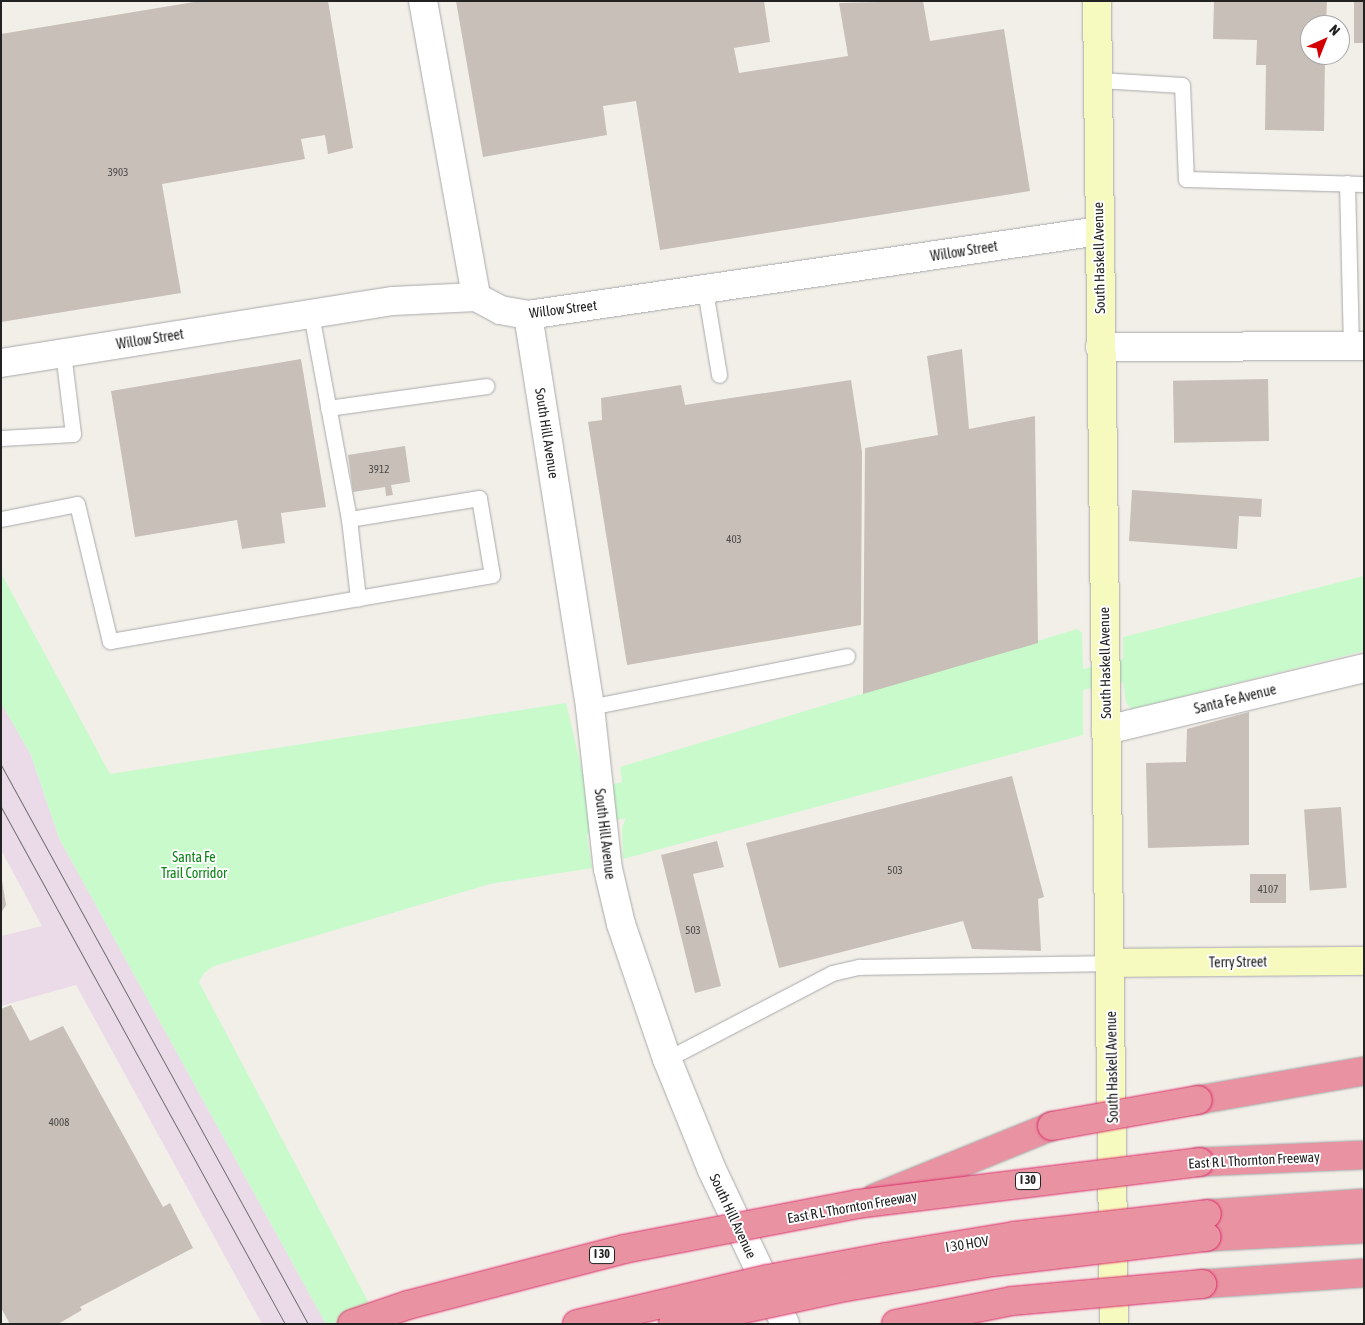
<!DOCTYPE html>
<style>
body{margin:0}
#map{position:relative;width:1365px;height:1325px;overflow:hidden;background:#f2efe9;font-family:"Asap Condensed",sans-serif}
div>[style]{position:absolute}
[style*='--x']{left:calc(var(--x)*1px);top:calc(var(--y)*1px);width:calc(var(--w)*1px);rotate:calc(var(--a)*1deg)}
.industrial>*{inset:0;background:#ebdbe8}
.park>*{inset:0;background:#c8facc}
.building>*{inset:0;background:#c7bfb8;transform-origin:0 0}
.roads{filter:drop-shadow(0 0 1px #a9a9a9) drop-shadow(0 0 1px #a9a9a9)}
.service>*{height:15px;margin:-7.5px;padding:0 7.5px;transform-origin:7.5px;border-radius:7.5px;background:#fff}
.minor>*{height:28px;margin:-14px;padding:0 14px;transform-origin:14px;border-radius:14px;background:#fff}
.secondary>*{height:28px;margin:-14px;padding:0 14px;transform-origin:14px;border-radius:14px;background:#f7fabf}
.motorway>*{height:28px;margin:-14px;padding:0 14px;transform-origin:14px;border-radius:14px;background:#e892a2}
.tram>*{height:1px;margin:-0.5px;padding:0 0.5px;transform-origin:0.5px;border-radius:0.5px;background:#707070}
.bridges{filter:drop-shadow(0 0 1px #dc2a67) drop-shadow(0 0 1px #dc2a67)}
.motorway-bridge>*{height:28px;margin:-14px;padding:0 14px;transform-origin:14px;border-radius:14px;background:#e892a2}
span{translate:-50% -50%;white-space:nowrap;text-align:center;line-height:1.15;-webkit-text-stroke:4px #fff;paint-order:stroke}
.number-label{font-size:11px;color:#4b4948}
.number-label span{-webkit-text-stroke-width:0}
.shield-label span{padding:1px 4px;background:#fff;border:1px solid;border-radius:4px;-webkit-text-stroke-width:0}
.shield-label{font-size:12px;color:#222;font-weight:700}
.street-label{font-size:14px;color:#222}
.park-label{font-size:14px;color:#0c8416}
.frame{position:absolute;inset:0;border:2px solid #222;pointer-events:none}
.north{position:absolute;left:1300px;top:15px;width:50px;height:50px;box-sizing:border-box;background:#fff;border:1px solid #a7a7a7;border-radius:50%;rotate:44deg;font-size:14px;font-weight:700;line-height:20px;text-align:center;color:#222}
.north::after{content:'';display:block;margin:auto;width:18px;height:22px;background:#d40000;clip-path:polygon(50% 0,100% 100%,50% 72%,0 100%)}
</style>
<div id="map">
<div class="industrial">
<i style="clip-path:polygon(1px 702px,31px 755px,59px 838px,326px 1324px,262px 1324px,76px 985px,1px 1006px,1px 936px,42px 926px,1px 850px)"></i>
</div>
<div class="park">
<i style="clip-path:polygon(1px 573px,110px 774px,566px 703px,587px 791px,622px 782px,620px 767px,1077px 629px,1082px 633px,1083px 669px,1123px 659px,1123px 637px,1364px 576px,1364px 651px,1132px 709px,1126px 703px,1123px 682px,1083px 690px,1083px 735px,623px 859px,622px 828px,626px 818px,594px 825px,587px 836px,592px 868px,490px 884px,214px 966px,204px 973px,199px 982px,380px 1324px,326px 1324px,59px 838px,31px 755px,1px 703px)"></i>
</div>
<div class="building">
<i style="clip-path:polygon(200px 1px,328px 1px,353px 148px,328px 154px,325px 135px,301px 139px,305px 159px,162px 184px,181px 293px,1px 322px,1px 34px)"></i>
<i style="clip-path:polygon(456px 1px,764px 1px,770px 42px,734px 48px,739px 73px,848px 56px,839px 3px,923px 1px,930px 41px,1004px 29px,1030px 191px,660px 250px,636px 101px,603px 106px,607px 135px,483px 157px)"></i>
<i style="clip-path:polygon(1214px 1px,1327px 1px,1326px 25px,1310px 25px,1310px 55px,1325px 55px,1324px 131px,1265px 130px,1266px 65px,1256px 65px,1257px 40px,1213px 39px)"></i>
<i style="left:1354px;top:1px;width:10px;height:42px"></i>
<i style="clip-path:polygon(962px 349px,969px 429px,1035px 416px,1038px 643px,863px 694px,865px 448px,938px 435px,927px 356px)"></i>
<i style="clip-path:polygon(301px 359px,326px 507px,281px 513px,285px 543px,242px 549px,237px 520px,135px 537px,111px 391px)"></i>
<i style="left:1268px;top:379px;width:62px;height:95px;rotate:89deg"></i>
<i style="clip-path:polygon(851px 380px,862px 452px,861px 625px,627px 665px,588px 422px,602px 420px,601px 398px,681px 385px,685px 405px)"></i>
<i style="clip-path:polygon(405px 446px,410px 482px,391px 485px,393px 495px,386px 496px,385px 487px,353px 492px,348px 455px)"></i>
<i style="clip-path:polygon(1132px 490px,1262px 499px,1261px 517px,1239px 516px,1237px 549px,1129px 541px)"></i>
<i style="clip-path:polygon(1249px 712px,1249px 845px,1148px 848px,1146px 763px,1186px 762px,1187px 729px)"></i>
<i style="clip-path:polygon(1012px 776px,1044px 897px,1038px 899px,1041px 951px,972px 949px,963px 921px,779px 968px,746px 843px)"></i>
<i style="left:1341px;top:807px;width:81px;height:37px;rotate:86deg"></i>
<i style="clip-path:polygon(717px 841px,724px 867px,693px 874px,721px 986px,695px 993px,661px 855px)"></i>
<i style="clip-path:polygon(1px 874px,6px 905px,1px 913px)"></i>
<i style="left:1250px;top:874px;width:36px;height:29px"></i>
<i style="clip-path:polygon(11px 1005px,30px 1041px,63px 1026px,163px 1207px,170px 1203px,193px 1248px,80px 1307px,82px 1310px,58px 1324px,10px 1324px,1px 1308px,1px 1009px)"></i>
</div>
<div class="roads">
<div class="service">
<i style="--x:1099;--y:80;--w:83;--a:3.4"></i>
<i style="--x:1182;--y:85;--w:94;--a:87.6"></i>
<i style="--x:1186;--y:179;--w:178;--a:1.6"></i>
<i style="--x:1347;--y:183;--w:163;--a:88.6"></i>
<i style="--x:705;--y:290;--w:86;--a:80.6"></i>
<i style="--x:311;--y:314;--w:208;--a:79.5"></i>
<i style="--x:328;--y:408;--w:160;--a:-7.9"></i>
<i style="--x:1;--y:438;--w:72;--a:-3.2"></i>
<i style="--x:73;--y:434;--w:82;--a:-97"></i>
<i style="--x:1;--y:519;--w:77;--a:-11.2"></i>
<i style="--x:77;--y:504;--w:141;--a:76.5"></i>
<i style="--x:110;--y:641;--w:252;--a:-9.8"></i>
<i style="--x:358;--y:598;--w:136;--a:-9.7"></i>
<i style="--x:492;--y:575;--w:78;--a:-99.6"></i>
<i style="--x:479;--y:498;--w:132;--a:170.8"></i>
<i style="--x:349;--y:519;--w:80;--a:83.5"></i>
<i style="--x:590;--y:707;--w:262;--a:-11.2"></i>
<i style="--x:667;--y:1059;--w:186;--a:-27.5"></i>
<i style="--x:832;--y:973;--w:28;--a:-13"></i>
<i style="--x:859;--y:967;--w:252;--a:-0.9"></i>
</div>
<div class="minor">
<i style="--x:423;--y:1;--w:301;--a:79.8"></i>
<i style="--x:528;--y:315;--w:397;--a:81"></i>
<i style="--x:590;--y:707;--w:163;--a:83.7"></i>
<i style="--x:608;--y:869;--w:57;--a:76.7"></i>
<i style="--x:621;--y:924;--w:143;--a:71.2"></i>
<i style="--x:667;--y:1059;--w:120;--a:67.9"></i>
<i style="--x:712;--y:1170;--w:170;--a:64.6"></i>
<i style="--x:1100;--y:347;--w:264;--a:-0.2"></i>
<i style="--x:1;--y:363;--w:397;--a:-9"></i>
<i style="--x:393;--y:301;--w:83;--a:-2.8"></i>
<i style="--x:476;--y:297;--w:27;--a:28"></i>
<i style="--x:500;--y:310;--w:28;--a:10"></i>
<i style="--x:528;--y:315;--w:577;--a:-8.37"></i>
<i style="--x:1106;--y:730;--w:265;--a:-13.5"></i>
</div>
<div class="secondary">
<i style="--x:1097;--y:1;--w:1323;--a:89.26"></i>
<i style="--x:1111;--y:963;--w:253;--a:-0.5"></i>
</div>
<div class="motorway">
<i style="--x:1198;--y:1100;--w:169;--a:-9.9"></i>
<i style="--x:1199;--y:1162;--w:165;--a:-2.4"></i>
<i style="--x:875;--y:1198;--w:191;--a:-22.1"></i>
<i style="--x:1207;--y:1214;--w:157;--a:-4"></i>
<i style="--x:1207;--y:1237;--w:157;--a:-2.9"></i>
<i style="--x:1202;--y:1284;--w:162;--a:-3.9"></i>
</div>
</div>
<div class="tram">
<i style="--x:1;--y:765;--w:638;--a:61.22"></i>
<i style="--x:1;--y:807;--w:590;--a:61.22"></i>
</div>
<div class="bridges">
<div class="motorway-bridge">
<i style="--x:1052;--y:1126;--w:148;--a:-10.1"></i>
<i style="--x:352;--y:1324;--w:59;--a:-18.7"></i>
<i style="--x:408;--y:1305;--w:223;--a:-14.5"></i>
<i style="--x:624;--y:1249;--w:238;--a:-10.9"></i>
<i style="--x:858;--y:1204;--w:344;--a:-7"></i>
<i style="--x:577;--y:1324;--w:196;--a:-13.3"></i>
<i style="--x:768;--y:1279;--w:120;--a:-10.6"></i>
<i style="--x:886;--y:1257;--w:130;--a:-9.3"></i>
<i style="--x:1014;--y:1236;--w:194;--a:-6.5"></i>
<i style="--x:673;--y:1324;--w:177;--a:-12.1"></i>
<i style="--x:846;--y:1287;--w:149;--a:-9.7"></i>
<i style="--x:993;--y:1262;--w:215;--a:-6.7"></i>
<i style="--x:896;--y:1324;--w:118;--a:-11.2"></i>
<i style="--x:1012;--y:1301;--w:191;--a:-5.1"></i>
</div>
</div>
<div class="number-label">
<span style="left:118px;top:172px">3903</span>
<span style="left:379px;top:469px">3912</span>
<span style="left:734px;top:539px">403</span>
<span style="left:895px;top:870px">503</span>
<span style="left:1268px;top:889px">4107</span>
<span style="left:693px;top:930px">503</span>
<span style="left:59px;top:1122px">4008</span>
</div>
<div class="shield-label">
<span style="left:1028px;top:1181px">I 30</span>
<span style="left:602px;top:1255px">I 30</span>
</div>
<div class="street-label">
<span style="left:964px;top:251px;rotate:-9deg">Willow Street</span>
<span style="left:1099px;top:258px;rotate:-91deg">South Haskell Avenue</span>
<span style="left:563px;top:309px;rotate:-7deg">Willow Street</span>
<span style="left:150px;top:339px;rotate:-9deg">Willow Street</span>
<span style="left:547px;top:433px;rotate:81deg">South Hill Avenue</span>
<span style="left:1105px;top:663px;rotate:-91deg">South Haskell Avenue</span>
<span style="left:1235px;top:699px;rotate:-14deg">Santa Fe Avenue</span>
<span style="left:605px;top:834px;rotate:83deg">South Hill Avenue</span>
<span style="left:1238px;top:962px;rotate:-1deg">Terry Street</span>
<span style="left:1112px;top:1067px;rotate:-91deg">South Haskell Avenue</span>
<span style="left:1254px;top:1160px;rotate:-3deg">East R L Thornton Freeway</span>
<span style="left:852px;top:1207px;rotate:-10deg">East R L Thornton Freeway</span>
<span style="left:733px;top:1216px;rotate:65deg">South Hill Avenue</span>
<span style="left:967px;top:1244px;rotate:-9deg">I 30 HOV</span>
</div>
<div class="park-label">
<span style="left:194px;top:865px">Santa Fe<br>Trail Corridor</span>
</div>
<div class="frame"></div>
<div class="north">N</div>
</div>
